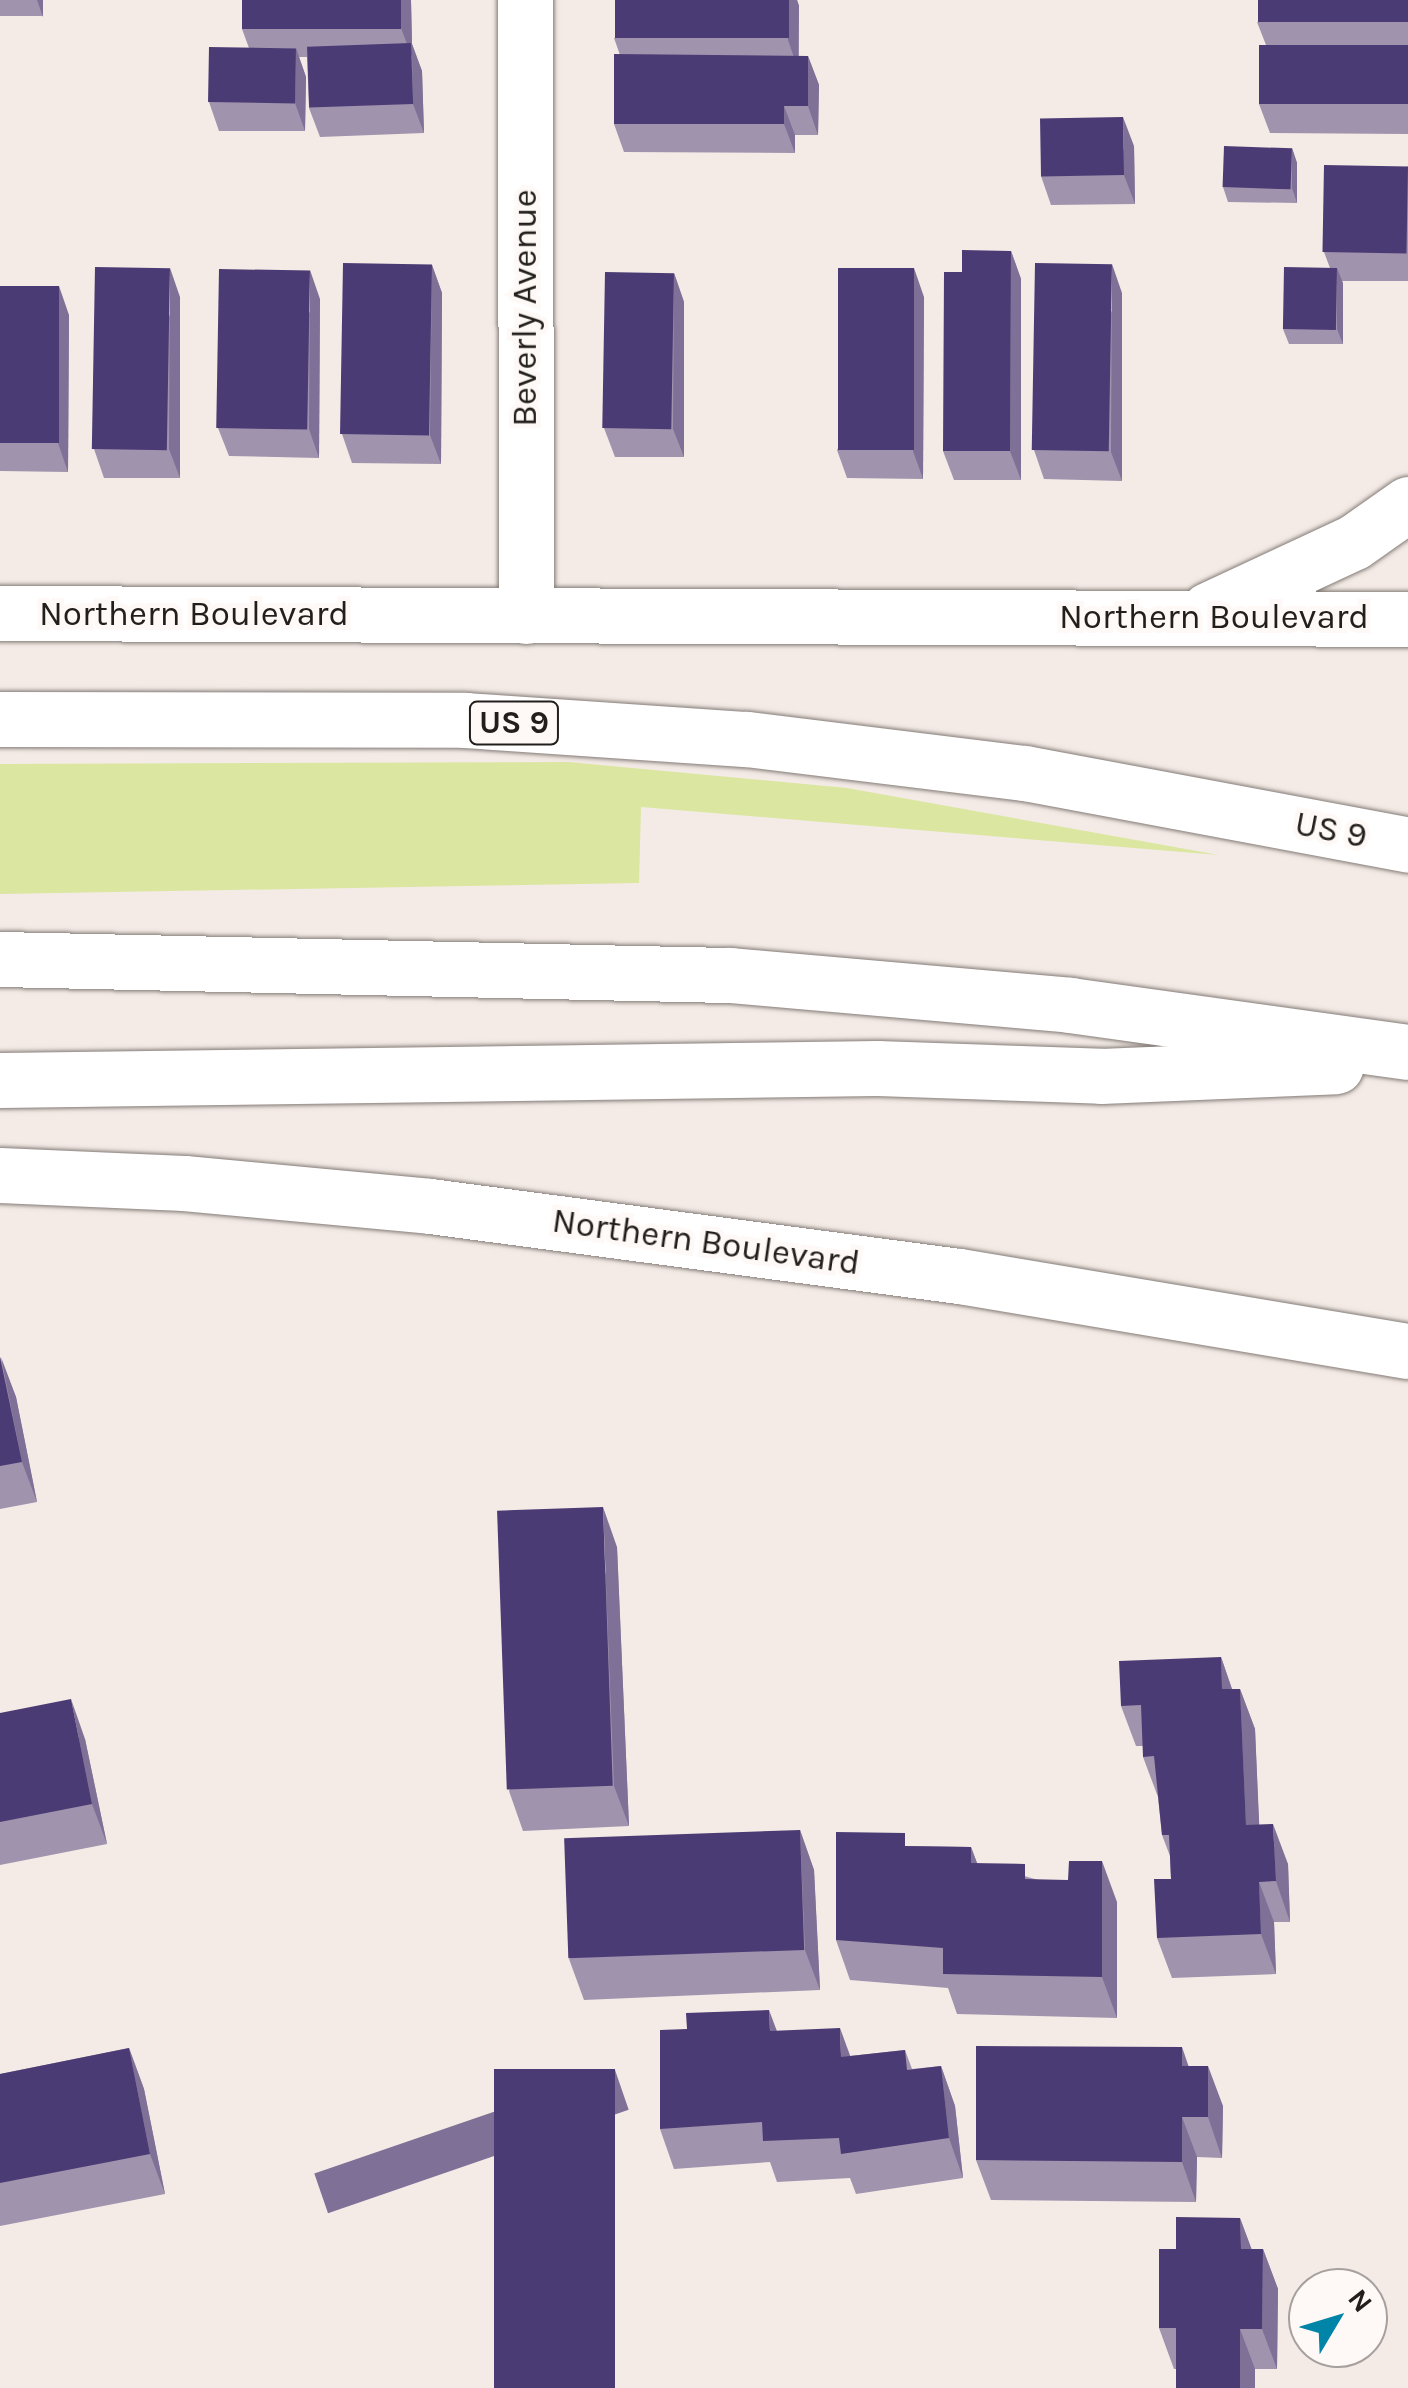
<!DOCTYPE html>
<style>
body{margin:0}
#map{position:relative;width:1408px;height:2388px;overflow:hidden;background:#f4ebe6;font-family:Karla,sans-serif}
div>[style]{position:absolute}
[style*='--x']{left:calc(var(--x)*1px);top:calc(var(--y)*1px);width:calc(var(--w)*1px);rotate:calc(var(--a)*1deg)}
.green>*{inset:0;background:#dbe6a1}
.roads{filter:drop-shadow(0 0 2px #837b77) drop-shadow(0 0 2px #837b77)}
.minor>*{height:55px;margin:-27.5px;padding:0 27.5px;transform-origin:27.5px;border-radius:27.5px;background:#fff}
.secondary>*{height:55px;margin:-27.5px;padding:0 27.5px;transform-origin:27.5px;border-radius:27.5px;background:#fff}
.primary>*{height:55px;margin:-27.5px;padding:0 27.5px;transform-origin:27.5px;border-radius:27.5px;background:#fff}
.wall>*{inset:0;background:#a093ad;transform-origin:0 0}
.shaded-wall>*{inset:0;background:#7e7096;transform-origin:0 0}
.building>*{inset:0;background:#4b3b74;transform-origin:0 0}
span{translate:-50% -50%;white-space:nowrap;text-align:center;line-height:1.15;-webkit-text-stroke:10px #fef9f6;paint-order:stroke}
.shield-label span{padding:2px 8px;background:#fef9f6;border:2px solid;border-radius:8px;-webkit-text-stroke-width:0}
.shield-label{font-size:32px;color:#211e1c;font-weight:700}
.street-label{font-size:35px;color:#211e1c}
.north{position:absolute;left:1288px;top:2268px;width:100px;height:100px;box-sizing:border-box;background:#fef9f6;border:2px solid #a6a19f;border-radius:50%;rotate:52deg;font-size:28px;font-weight:700;line-height:40px;text-align:center;color:#211e1c}
.north::after{content:'';display:block;margin:auto;width:35px;height:45px;background:#0084a7;clip-path:polygon(50% 0,100% 100%,50% 72%,0 100%)}
</style>
<div id="map">
<div class="green">
<i style="clip-path:polygon(568px 762px,847px 788px,1219px 855px,641px 807px,639px 883px,0 894px,0 764px)"></i>
</div>
<div class="roads">
<div class="minor">
<i style="--x:525;--y:0;--w:616;--a:89.91"></i>
</div>
<div class="secondary">
<i style="--x:1208;--y:610;--w:161;--a:-25"></i>
<i style="--x:1354;--y:542;--w:66;--a:-35.1"></i>
<i style="--x:0;--y:613;--w:1408;--a:0.24"></i>
<i style="--x:0;--y:1175;--w:184;--a:2.5"></i>
<i style="--x:184;--y:1183;--w:247;--a:5.3"></i>
<i style="--x:430;--y:1206;--w:534;--a:7.54"></i>
<i style="--x:959;--y:1276;--w:455;--a:9.5"></i>
</div>
<div class="primary">
<i style="--x:0;--y:719;--w:465;--a:0.1"></i>
<i style="--x:465;--y:720;--w:283;--a:3.9"></i>
<i style="--x:747;--y:739;--w:280;--a:7"></i>
<i style="--x:1025;--y:773;--w:390;--a:10.6"></i>
<i style="--x:0;--y:959;--w:730;--a:1.26"></i>
<i style="--x:730;--y:975;--w:341;--a:5"></i>
<i style="--x:1070;--y:1005;--w:341;--a:7.9"></i>
<i style="--x:0;--y:1080;--w:877;--a:-0.78"></i>
<i style="--x:877;--y:1068;--w:224;--a:2"></i>
<i style="--x:1101;--y:1076;--w:235;--a:-2.4"></i>
</div>
</div>
<div class="wall">
<i style="left:0;top:0;width:43px;height:16px"></i>
<i style="clip-path:polygon(411px 0,412px 44px,422px 71px,424px 133px,320px 137px,309px 108px,307px 57px,299px 57px,306px 77px,305px 131px,219px 131px,209px 102px,249px 48px,242px 29px)"></i>
<i style="clip-path:polygon(789px 0,797px 0,799px 6px,799px 56px,808px 56px,819px 85px,818px 135px,795px 135px,795px 153px,624px 152px,614px 124px,620px 55px,614px 38px)"></i>
<i style="clip-path:polygon(1408px 0,1408px 134px,1270px 133px,1259px 104px,1266px 45px,1257px 22px)"></i>
<i style="clip-path:polygon(1134px 146px,1135px 204px,1051px 205px,1041px 176px)"></i>
<i style="clip-path:polygon(1292px 148px,1297px 163px,1297px 203px,1228px 202px,1223px 187px)"></i>
<i style="clip-path:polygon(1408px 166px,1408px 281px,1342px 281px,1343px 344px,1289px 344px,1283px 329px,1330px 268px,1324px 252px)"></i>
<i style="clip-path:polygon(1011px 251px,1021px 279px,1021px 480px,954px 480px,943px 451px,962px 272px)"></i>
<i style="clip-path:polygon(432px 265px,442px 293px,441px 464px,352px 463px,342px 434px)"></i>
<i style="clip-path:polygon(674px 273px,684px 302px,684px 457px,615px 457px,604px 428px)"></i>
<i style="clip-path:polygon(0 286px,69px 315px,68px 472px,0 471px)"></i>
<i style="clip-path:polygon(1122px 293px,1122px 481px,1044px 479px,1034px 450px)"></i>
<i style="clip-path:polygon(180px 297px,180px 478px,104px 478px,94px 449px)"></i>
<i style="clip-path:polygon(924px 297px,923px 479px,847px 478px,837px 450px)"></i>
<i style="clip-path:polygon(320px 299px,319px 458px,229px 456px,218px 428px)"></i>
<i style="clip-path:polygon(0 1357px,16px 1397px,37px 1502px,0 1509px)"></i>
<i style="clip-path:polygon(617px 1547px,629px 1826px,523px 1831px,509px 1791px)"></i>
<i style="clip-path:polygon(1221px 1657px,1232px 1689px,1240px 1689px,1255px 1729px,1259px 1825px,1288px 1864px,1290px 1922px,1274px 1922px,1276px 1974px,1172px 1978px,1157px 1938px,1171px 1879px,1170px 1856px,1162px 1835px,1158px 1797px,1143px 1757px,1143px 1746px,1136px 1746px,1121px 1706px)"></i>
<i style="clip-path:polygon(0 1713px,85px 1739px,107px 1844px,0 1865px)"></i>
<i style="clip-path:polygon(800px 1830px,814px 1870px,820px 1990px,584px 2000px,569px 1959px)"></i>
<i style="clip-path:polygon(910px 1846px,971px 1847px,977px 1863px,1117px 1902px,1117px 2018px,957px 2014px,948px 1988px,850px 1980px,836px 1940px)"></i>
<i style="clip-path:polygon(777px 2031px,850px 2056px,905px 2050px,912px 2069px,941px 2066px,955px 2106px,963px 2178px,856px 2194px,850px 2178px,777px 2182px,770px 2162px,674px 2169px,660px 2129px)"></i>
<i style="clip-path:polygon(129px 2048px,144px 2089px,165px 2194px,0 2226px,0 2074px)"></i>
<i style="clip-path:polygon(1188px 2066px,1223px 2106px,1222px 2158px,1197px 2157px,1196px 2202px,991px 2200px,976px 2160px)"></i>
<i style="clip-path:polygon(1240px 2218px,1251px 2249px,1263px 2249px,1278px 2289px,1277px 2369px,1174px 2369px,1159px 2328px,1176px 2249px)"></i>
</div>
<div class="shaded-wall">
<i style="clip-path:polygon(37px 0,43px 0,43px 17px)"></i>
<i style="clip-path:polygon(401px 0,411px 0,412px 44px,422px 71px,424px 133px,413px 104px,412px 57px,401px 28px)"></i>
<i style="clip-path:polygon(789px 0,797px 0,799px 6px,798px 69px,788px 40px)"></i>
<i style="clip-path:polygon(296px 48px,306px 77px,305px 131px,295px 103px)"></i>
<i style="clip-path:polygon(808px 56px,819px 85px,818px 135px,808px 106px)"></i>
<i style="clip-path:polygon(784px 106px,795px 135px,795px 153px,784px 124px)"></i>
<i style="clip-path:polygon(1123px 117px,1134px 146px,1135px 204px,1124px 175px)"></i>
<i style="clip-path:polygon(1292px 148px,1297px 163px,1297px 203px,1292px 188px)"></i>
<i style="clip-path:polygon(1011px 251px,1021px 279px,1021px 480px,1010px 451px)"></i>
<i style="clip-path:polygon(1112px 264px,1122px 293px,1122px 481px,1111px 452px)"></i>
<i style="clip-path:polygon(432px 265px,442px 293px,441px 464px,430px 435px)"></i>
<i style="clip-path:polygon(170px 268px,180px 297px,180px 478px,169px 449px)"></i>
<i style="clip-path:polygon(914px 268px,924px 297px,923px 479px,913px 451px)"></i>
<i style="clip-path:polygon(1337px 268px,1343px 283px,1343px 344px,1337px 329px)"></i>
<i style="clip-path:polygon(310px 270px,320px 299px,319px 458px,309px 429px)"></i>
<i style="clip-path:polygon(674px 273px,684px 302px,684px 457px,673px 429px)"></i>
<i style="clip-path:polygon(59px 286px,69px 315px,68px 472px,58px 443px)"></i>
<i style="clip-path:polygon(1px 1357px,16px 1397px,37px 1502px,22px 1462px)"></i>
<i style="clip-path:polygon(603px 1507px,617px 1547px,629px 1826px,614px 1786px)"></i>
<i style="clip-path:polygon(1221px 1657px,1235px 1698px,1222px 1689px)"></i>
<i style="clip-path:polygon(1240px 1689px,1255px 1729px,1261px 1865px,1246px 1825px)"></i>
<i style="clip-path:polygon(71px 1699px,85px 1739px,107px 1844px,92px 1804px)"></i>
<i style="clip-path:polygon(1273px 1824px,1288px 1864px,1290px 1922px,1276px 1881px)"></i>
<i style="clip-path:polygon(800px 1830px,814px 1870px,820px 1990px,805px 1950px)"></i>
<i style="clip-path:polygon(971px 1847px,986px 1887px,971px 1863px)"></i>
<i style="clip-path:polygon(1102px 1861px,1117px 1902px,1117px 2018px,1102px 1977px)"></i>
<i style="clip-path:polygon(1259px 1882px,1274px 1922px,1276px 1974px,1261px 1934px)"></i>
<i style="clip-path:polygon(769px 2010px,784px 2050px,770px 2031px)"></i>
<i style="clip-path:polygon(840px 2028px,855px 2069px,841px 2057px)"></i>
<i style="clip-path:polygon(1182px 2047px,1196px 2088px,1182px 2066px)"></i>
<i style="clip-path:polygon(129px 2048px,144px 2089px,165px 2194px,150px 2154px)"></i>
<i style="clip-path:polygon(941px 2066px,955px 2106px,963px 2178px,949px 2138px)"></i>
<i style="clip-path:polygon(1208px 2066px,1223px 2106px,1222px 2158px,1208px 2117px)"></i>
<i style="left:615px;top:2070px;width:42px;height:318px;rotate:71deg"></i>
<i style="clip-path:polygon(1182px 2117px,1197px 2157px,1196px 2202px,1182px 2162px)"></i>
<i style="clip-path:polygon(1240px 2218px,1255px 2258px,1241px 2249px)"></i>
<i style="clip-path:polygon(1263px 2249px,1278px 2289px,1277px 2369px,1262px 2329px)"></i>
<i style="clip-path:polygon(1240px 2329px,1255px 2369px,1255px 2388px,1240px 2388px)"></i>
</div>
<div class="building">
<i style="left:242px;top:0;width:159px;height:29px"></i>
<i style="left:615px;top:0;width:174px;height:38px"></i>
<i style="left:1258px;top:0;width:150px;height:22px"></i>
<i style="left:411px;top:43px;width:61px;height:104px;rotate:88deg"></i>
<i style="left:1259px;top:45px;width:149px;height:59px"></i>
<i style="left:209px;top:47px;width:87px;height:55px;rotate:1deg"></i>
<i style="clip-path:polygon(614px 54px,808px 56px,808px 106px,784px 106px,784px 124px,614px 124px)"></i>
<i style="left:1123px;top:117px;width:58px;height:83px;rotate:89deg"></i>
<i style="left:1224px;top:146px;width:68px;height:41px;rotate:2deg"></i>
<i style="left:1324px;top:165px;width:84px;height:87px;rotate:1deg"></i>
<i style="clip-path:polygon(962px 250px,1011px 251px,1010px 451px,943px 451px,944px 272px,962px 272px)"></i>
<i style="left:343px;top:263px;width:89px;height:171px;rotate:1deg"></i>
<i style="left:1035px;top:263px;width:77px;height:187px;rotate:1deg"></i>
<i style="left:95px;top:267px;width:75px;height:182px;rotate:1deg"></i>
<i style="left:1284px;top:267px;width:53px;height:62px;rotate:1deg"></i>
<i style="left:838px;top:268px;width:76px;height:182px"></i>
<i style="left:219px;top:269px;width:91px;height:159px;rotate:1deg"></i>
<i style="left:605px;top:272px;width:69px;height:156px;rotate:1deg"></i>
<i style="left:0;top:286px;width:59px;height:157px"></i>
<i style="clip-path:polygon(0 1357px,22px 1462px,0 1466px)"></i>
<i style="left:603px;top:1507px;width:279px;height:106px;rotate:88deg"></i>
<i style="clip-path:polygon(1221px 1657px,1222px 1689px,1240px 1689px,1246px 1825px,1273px 1824px,1276px 1881px,1259px 1882px,1261px 1934px,1157px 1938px,1154px 1879px,1171px 1879px,1169px 1835px,1162px 1835px,1154px 1756px,1143px 1757px,1141px 1705px,1121px 1706px,1119px 1661px)"></i>
<i style="clip-path:polygon(71px 1699px,92px 1804px,0 1822px,0 1713px)"></i>
<i style="left:800px;top:1830px;width:120px;height:236px;rotate:88deg"></i>
<i style="clip-path:polygon(836px 1832px,905px 1833px,905px 1846px,971px 1847px,971px 1863px,1025px 1864px,1025px 1879px,1068px 1880px,1069px 1861px,1102px 1861px,1102px 1977px,943px 1974px,943px 1948px,836px 1940px)"></i>
<i style="clip-path:polygon(769px 2010px,770px 2031px,840px 2028px,841px 2057px,905px 2050px,907px 2070px,941px 2066px,949px 2138px,841px 2154px,839px 2138px,763px 2141px,762px 2122px,660px 2129px,660px 2030px,687px 2029px,686px 2013px)"></i>
<i style="clip-path:polygon(976px 2046px,1182px 2047px,1182px 2066px,1208px 2066px,1208px 2117px,1182px 2117px,1182px 2162px,976px 2160px)"></i>
<i style="clip-path:polygon(129px 2048px,150px 2154px,0 2183px,0 2074px)"></i>
<i style="left:494px;top:2069px;width:121px;height:319px"></i>
<i style="clip-path:polygon(1176px 2217px,1240px 2218px,1241px 2249px,1263px 2249px,1262px 2329px,1240px 2329px,1240px 2388px,1176px 2388px,1176px 2328px,1159px 2328px,1159px 2249px,1176px 2249px)"></i>
</div>
<div class="shield-label">
<span style="left:514px;top:723px">US 9</span>
</div>
<div class="street-label">
<span style="left:525px;top:308px;rotate:-90deg">Beverly Avenue</span>
<span style="left:194px;top:614px">Northern Boulevard</span>
<span style="left:1214px;top:617px">Northern Boulevard</span>
<span style="left:1331px;top:830px;rotate:11deg">US 9</span>
<span style="left:706px;top:1242px;rotate:8deg">Northern Boulevard</span>
</div>
<div class="north">N</div>
</div>
